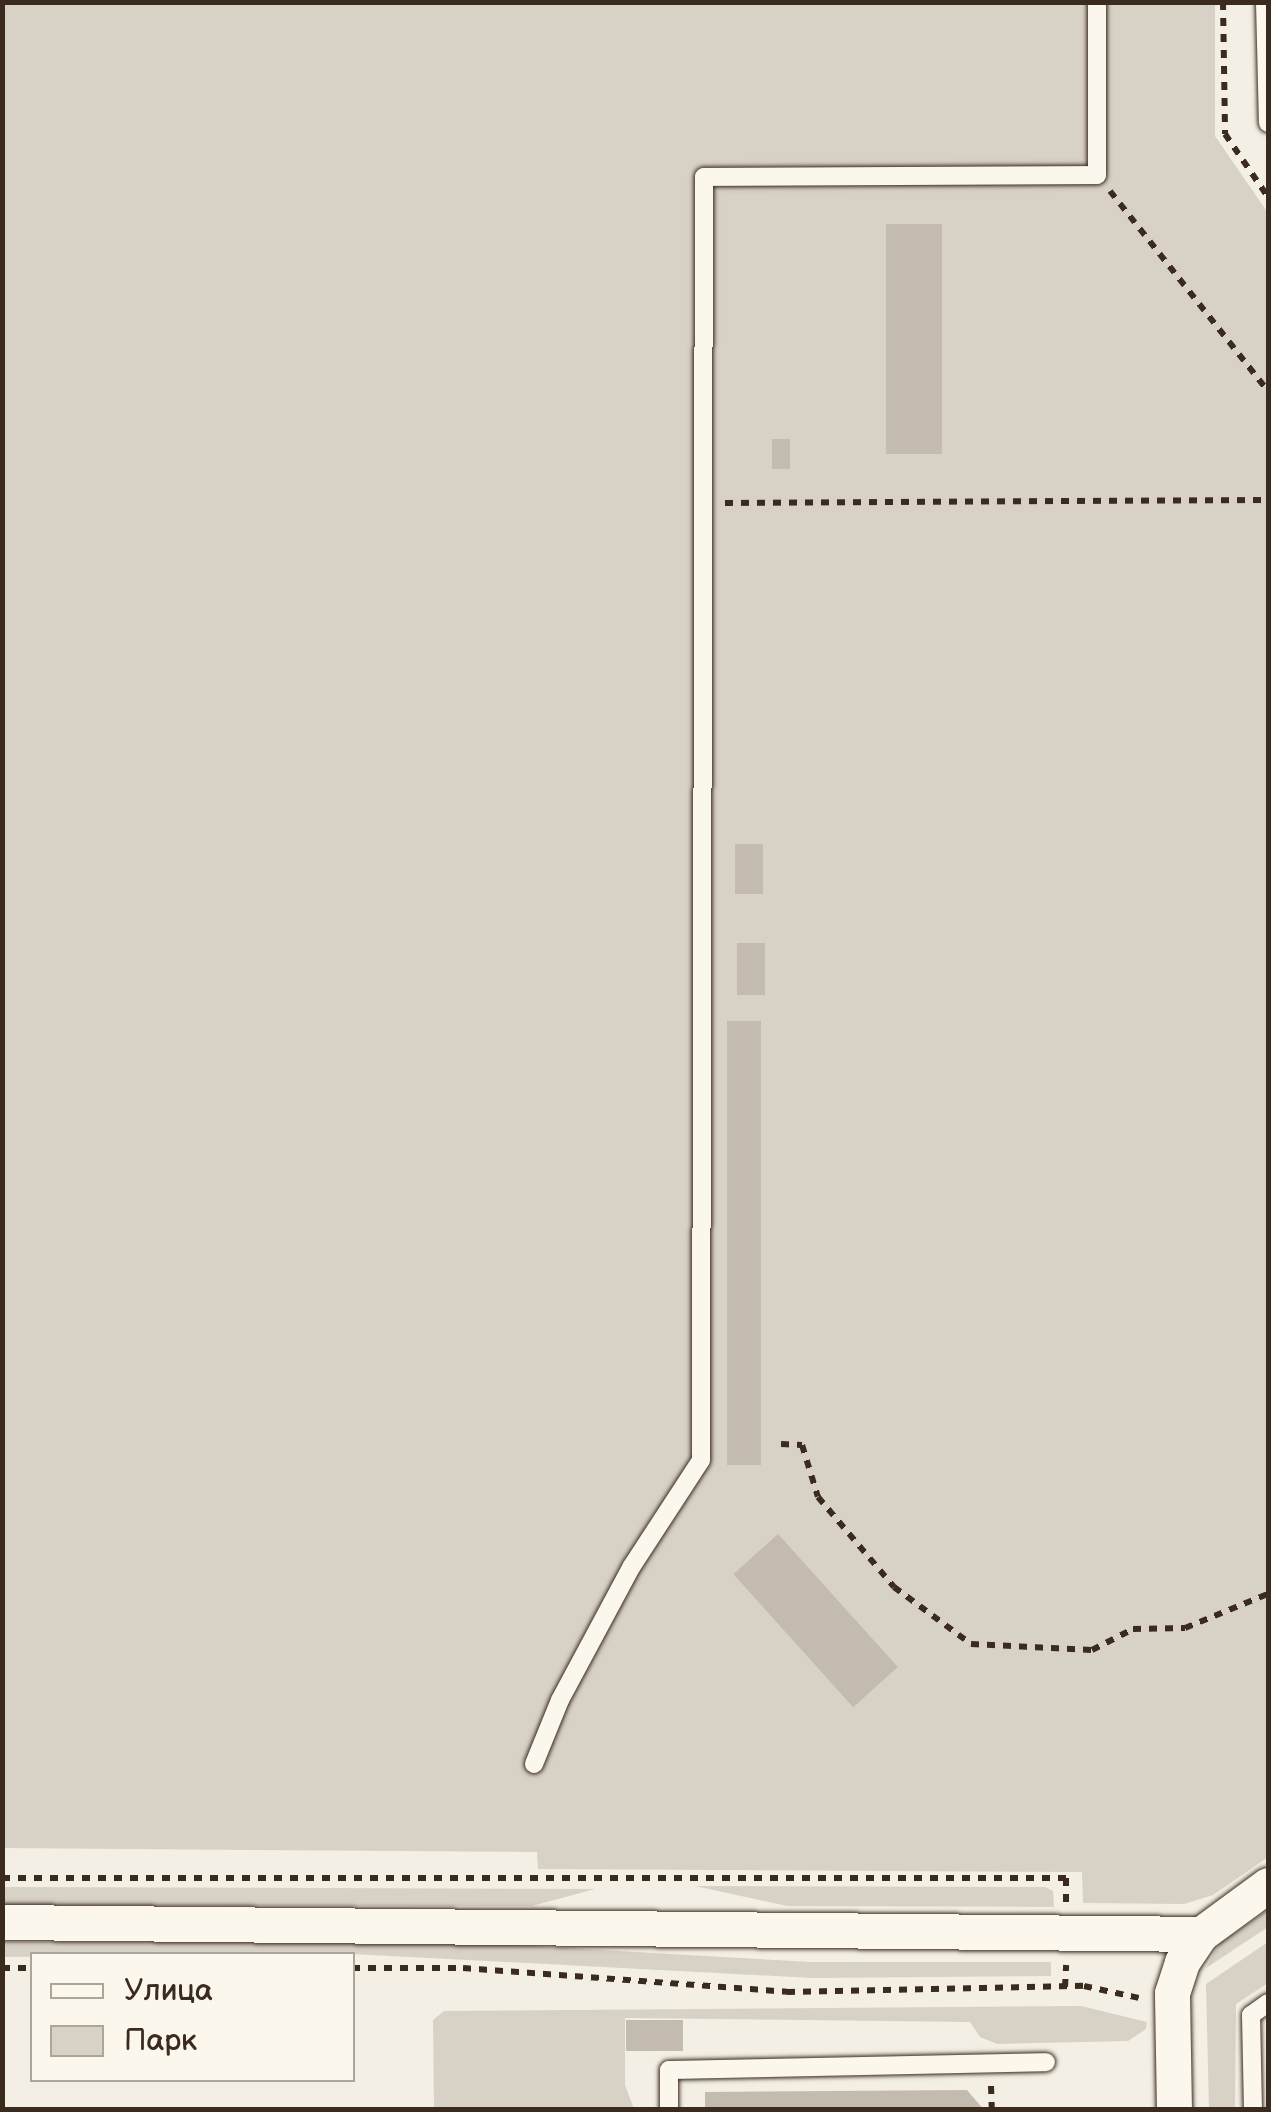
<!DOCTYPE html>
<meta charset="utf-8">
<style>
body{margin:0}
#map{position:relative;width:1271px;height:2112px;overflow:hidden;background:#f3efe4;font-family:"Balsamiq Sans",sans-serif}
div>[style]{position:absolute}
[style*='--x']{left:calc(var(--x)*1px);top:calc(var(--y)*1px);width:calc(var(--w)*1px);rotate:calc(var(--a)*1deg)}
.green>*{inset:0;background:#d8d1c6}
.building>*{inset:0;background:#c3bbb0;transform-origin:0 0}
.path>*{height:6px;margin-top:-3px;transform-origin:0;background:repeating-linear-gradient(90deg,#3b2a1e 0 8px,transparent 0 16px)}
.roads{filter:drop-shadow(0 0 2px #3b2a1e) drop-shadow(0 0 2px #3b2a1e)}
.lane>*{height:18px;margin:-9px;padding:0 9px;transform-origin:9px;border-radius:9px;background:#fbf7ec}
.street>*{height:35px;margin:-17.5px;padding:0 17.5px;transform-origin:17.5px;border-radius:17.5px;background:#fbf7ec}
span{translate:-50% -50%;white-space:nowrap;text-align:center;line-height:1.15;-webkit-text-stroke:8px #fbf7ec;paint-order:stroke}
.frame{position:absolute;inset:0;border:5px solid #3b2a1e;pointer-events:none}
.legend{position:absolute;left:30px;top:1952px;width:325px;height:130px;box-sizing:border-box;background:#fbf7ec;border:2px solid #aea59a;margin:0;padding:12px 18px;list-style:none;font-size:30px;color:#3b2a1e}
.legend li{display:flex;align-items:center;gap:20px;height:50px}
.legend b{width:50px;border:2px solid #aea59a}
</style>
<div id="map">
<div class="green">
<i style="clip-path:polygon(3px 3px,1215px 3px,1215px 136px,1268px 213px,1268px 1857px,1213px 1895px,1184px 1904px,1083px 1903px,1082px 1872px,538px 1869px,537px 1852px,3px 1848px)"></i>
<i style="clip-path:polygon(695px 1886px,1045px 1887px,1053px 1891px,1054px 1907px,787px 1906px)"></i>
<i style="clip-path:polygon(3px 1887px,595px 1889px,532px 1906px,3px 1905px)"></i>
<i style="clip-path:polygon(1268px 1910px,1268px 1927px,1206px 1968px,1220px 1943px)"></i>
<i style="clip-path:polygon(3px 1942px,462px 1942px,812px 1962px,1051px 1962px,1051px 1976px,813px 1978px,352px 1954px,3px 1957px)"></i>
<i style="clip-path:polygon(1268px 1942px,1268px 1983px,1236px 2004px,1235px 2109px,1209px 2109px,1206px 1984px)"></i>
<i style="clip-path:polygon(1081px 2006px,1147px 2022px,1146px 2029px,1128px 2041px,997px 2044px,980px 2037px,970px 2022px,625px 2018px,625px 2085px,634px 2109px,434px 2109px,433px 2020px,444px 2011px)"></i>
</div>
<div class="building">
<i style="left:886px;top:224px;width:56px;height:230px"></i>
<i style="left:772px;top:439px;width:18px;height:30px"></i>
<i style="left:735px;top:844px;width:28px;height:50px"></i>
<i style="left:737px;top:943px;width:28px;height:52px"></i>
<i style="left:727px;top:1021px;width:34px;height:444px"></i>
<i style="left:778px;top:1534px;width:179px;height:60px;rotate:48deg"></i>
<i style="left:626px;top:2020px;width:57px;height:31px"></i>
<i style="clip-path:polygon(967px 2090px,984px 2110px,705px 2110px,705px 2092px)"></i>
</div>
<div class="path">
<i style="--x:1223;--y:2;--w:132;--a:89.1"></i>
<i style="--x:1225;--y:134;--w:76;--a:55.7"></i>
<i style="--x:1110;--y:191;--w:255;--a:51.7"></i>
<i style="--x:725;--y:503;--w:543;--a:-0.32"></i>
<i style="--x:781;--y:1444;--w:21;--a:3"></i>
<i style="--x:802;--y:1445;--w:54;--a:72.9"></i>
<i style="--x:818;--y:1497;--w:118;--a:49.8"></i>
<i style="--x:894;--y:1587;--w:96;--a:36.5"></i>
<i style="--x:971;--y:1644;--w:121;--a:2.8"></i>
<i style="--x:1092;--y:1650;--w:46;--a:-27.1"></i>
<i style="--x:1133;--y:1629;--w:52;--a:-1.1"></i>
<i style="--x:1185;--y:1628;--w:90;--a:-22.3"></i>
<i style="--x:2;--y:1878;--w:1064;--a:0"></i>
<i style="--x:1066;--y:1878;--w:25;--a:90"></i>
<i style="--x:2;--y:1968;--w:30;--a:0"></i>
<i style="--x:352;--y:1968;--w:111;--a:0"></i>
<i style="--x:463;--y:1968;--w:325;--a:4.2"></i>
<i style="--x:787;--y:1992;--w:297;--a:-1.2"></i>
<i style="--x:1084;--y:1986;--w:56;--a:12.3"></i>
<i style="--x:1065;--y:1987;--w:22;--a:-87"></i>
<i style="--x:991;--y:2086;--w:24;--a:88"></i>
</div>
<div class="roads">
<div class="lane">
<i style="--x:1265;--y:2;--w:121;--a:88.6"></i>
<i style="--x:534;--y:1764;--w:69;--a:-67.9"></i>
<i style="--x:560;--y:1700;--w:152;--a:-61.8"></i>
<i style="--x:632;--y:1566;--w:126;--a:-56.9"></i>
<i style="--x:701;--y:1460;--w:1283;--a:-89.87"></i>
<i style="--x:704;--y:177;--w:393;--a:-0.3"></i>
<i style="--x:1097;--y:175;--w:173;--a:-90"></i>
<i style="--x:669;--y:2110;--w:40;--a:-90"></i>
<i style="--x:669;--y:2070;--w:377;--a:-1.2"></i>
<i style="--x:1253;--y:2110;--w:95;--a:-91.2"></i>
<i style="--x:1251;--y:2015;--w:21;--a:-35"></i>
</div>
<div class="street">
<i style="--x:2;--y:1922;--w:1199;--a:0.57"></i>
<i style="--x:1174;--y:2110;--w:117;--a:-91"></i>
<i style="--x:1172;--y:1993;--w:33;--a:-72"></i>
<i style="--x:1182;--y:1962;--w:34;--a:-56"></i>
<i style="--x:1201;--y:1934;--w:83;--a:-36.2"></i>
</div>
</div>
<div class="frame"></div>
<ul class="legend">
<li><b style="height:12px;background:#fbf7ec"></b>Улица</li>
<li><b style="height:28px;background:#d8d1c6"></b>Парк</li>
</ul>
</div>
